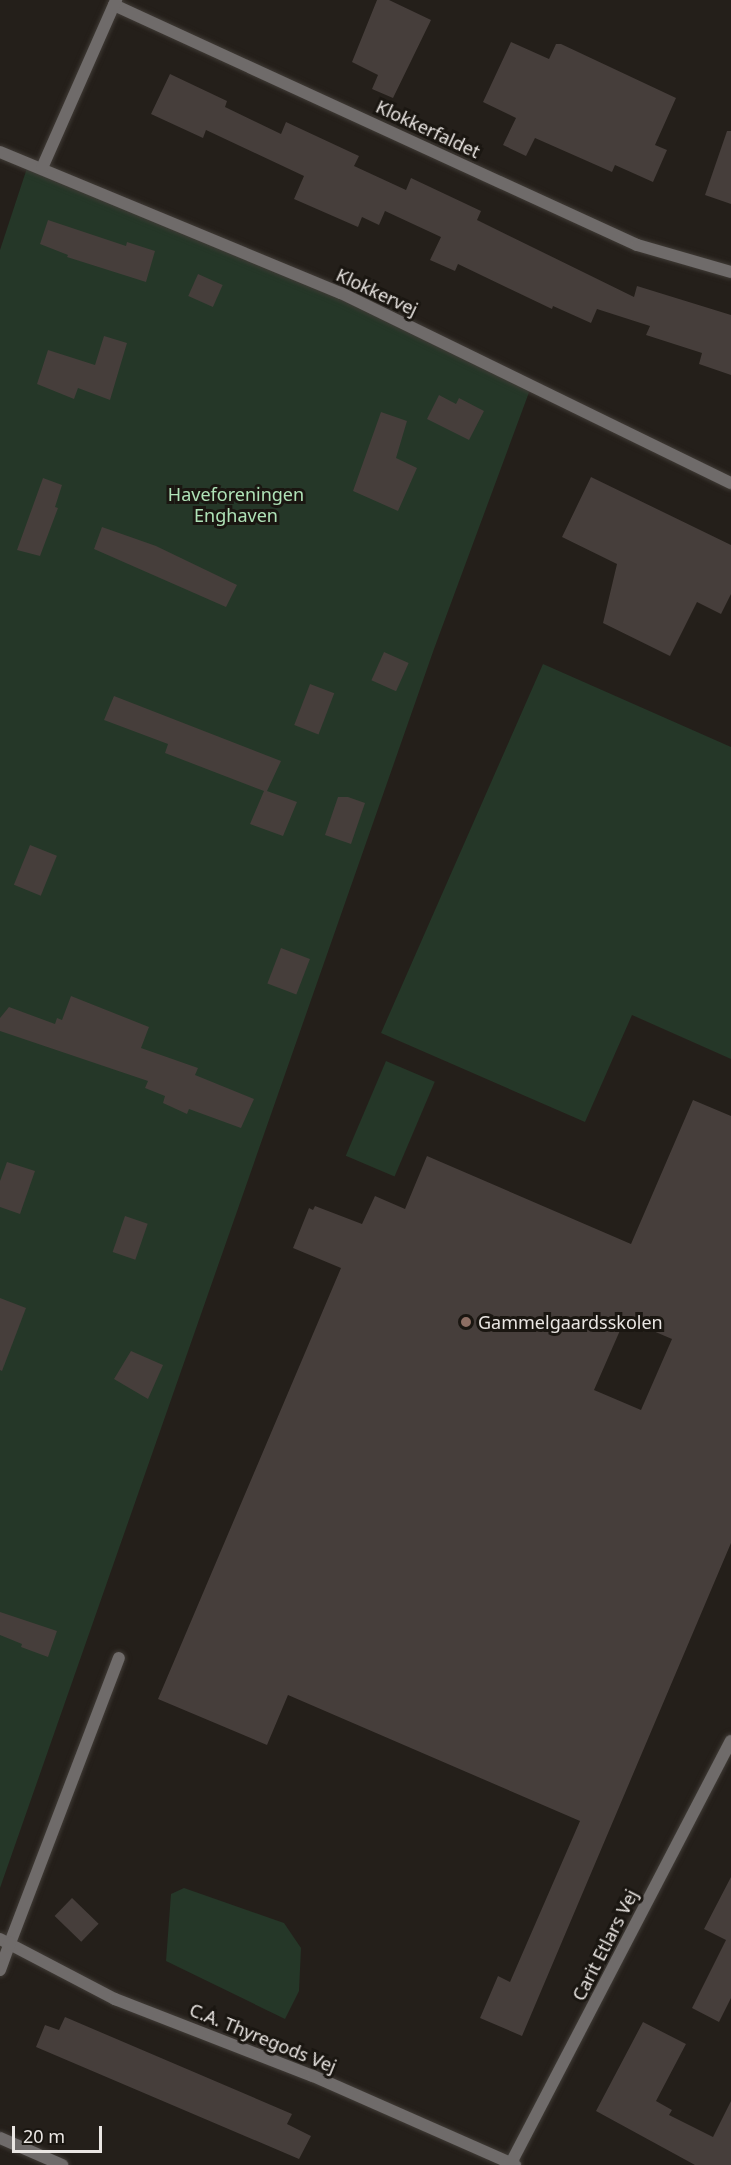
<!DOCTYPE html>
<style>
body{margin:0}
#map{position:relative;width:731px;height:2165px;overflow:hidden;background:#241f1a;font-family:"Noto Sans",sans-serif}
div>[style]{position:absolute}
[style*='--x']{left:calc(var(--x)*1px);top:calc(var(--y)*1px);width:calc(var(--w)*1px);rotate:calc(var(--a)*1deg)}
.green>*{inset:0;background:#253728;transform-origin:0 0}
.building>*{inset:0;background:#463e3b;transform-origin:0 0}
.roads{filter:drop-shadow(0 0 2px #403b36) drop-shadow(0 0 2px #403b36)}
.service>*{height:12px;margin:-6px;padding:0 6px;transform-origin:6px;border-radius:6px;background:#6f6b6a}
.minor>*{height:12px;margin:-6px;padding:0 6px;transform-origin:6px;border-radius:6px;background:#6f6b6a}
.dots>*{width:16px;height:16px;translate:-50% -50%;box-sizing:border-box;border:3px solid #1a1611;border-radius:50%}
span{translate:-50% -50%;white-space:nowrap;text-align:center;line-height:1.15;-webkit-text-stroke:6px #1a1611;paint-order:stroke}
.street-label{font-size:18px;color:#eae6e3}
.park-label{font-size:18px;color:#afe2b7}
.poi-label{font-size:18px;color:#eae6e3}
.left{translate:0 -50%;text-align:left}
.scale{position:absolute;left:12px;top:2126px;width:90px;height:27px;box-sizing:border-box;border:3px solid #eae6e3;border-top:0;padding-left:8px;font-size:18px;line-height:21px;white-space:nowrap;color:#eae6e3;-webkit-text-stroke:4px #1a1611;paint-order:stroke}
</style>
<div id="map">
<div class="green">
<i style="clip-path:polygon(28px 165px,341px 294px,531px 387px,434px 649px,0 1888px,0 250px)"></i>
<i style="clip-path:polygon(543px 664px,731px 747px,731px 1059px,632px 1015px,585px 1122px,381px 1033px)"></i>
<i style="left:386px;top:1061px;width:53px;height:103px;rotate:23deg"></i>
<i style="clip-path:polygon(184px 1888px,284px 1923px,301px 1948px,299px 1991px,285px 2019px,166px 1961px,171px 1894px)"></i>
</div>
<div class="building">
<i style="clip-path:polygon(377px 0,389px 0,431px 20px,393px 98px,372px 89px,378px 75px,352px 62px)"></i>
<i style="clip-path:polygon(511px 42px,549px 59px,556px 44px,561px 44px,676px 98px,655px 145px,667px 150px,653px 182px,615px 165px,612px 172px,535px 138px,526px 156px,503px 145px,516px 118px,483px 102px)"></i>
<i style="clip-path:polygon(170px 74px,227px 101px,225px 107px,281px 134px,286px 122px,359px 156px,354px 166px,406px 190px,411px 178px,481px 211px,477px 220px,634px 297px,637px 286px,731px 315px,731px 375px,699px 364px,702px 353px,646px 335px,650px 326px,597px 309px,591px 323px,553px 306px,552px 309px,458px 264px,455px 271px,430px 260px,441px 237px,385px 211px,379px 225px,362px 217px,358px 227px,294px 199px,304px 176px,206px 130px,203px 138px,151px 114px)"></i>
<i style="clip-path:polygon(727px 131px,731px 131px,731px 204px,705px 195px)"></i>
<i style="clip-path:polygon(48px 220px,126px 246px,127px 242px,155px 251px,146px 282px,67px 257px,68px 255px,40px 244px)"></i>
<i style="left:198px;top:274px;width:27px;height:24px;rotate:24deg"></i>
<i style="clip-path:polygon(104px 336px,127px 343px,110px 400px,78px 388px,74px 399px,37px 384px,48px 350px,95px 365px)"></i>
<i style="clip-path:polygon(439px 395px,456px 404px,459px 398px,484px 411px,469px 440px,427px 419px)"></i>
<i style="clip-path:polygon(381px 412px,407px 421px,396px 458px,417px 468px,398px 511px,353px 491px)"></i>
<i style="clip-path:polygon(591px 477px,731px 545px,731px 594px,721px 614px,697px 602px,670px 656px,603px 623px,617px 564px,562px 537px)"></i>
<i style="clip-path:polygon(43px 478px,62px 485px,55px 507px,58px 508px,40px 556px,17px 550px)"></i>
<i style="clip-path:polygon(102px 527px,156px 546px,237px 585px,226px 607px,94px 549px)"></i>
<i style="left:384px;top:652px;width:27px;height:31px;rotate:24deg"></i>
<i style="left:310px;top:684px;width:26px;height:44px;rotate:21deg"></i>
<i style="clip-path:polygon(114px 696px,281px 761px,267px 791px,297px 802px,283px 836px,250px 824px,264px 791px,165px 753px,168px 744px,104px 720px)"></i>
<i style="clip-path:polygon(338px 797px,348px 797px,365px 803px,351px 844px,325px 835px)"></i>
<i style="left:30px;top:845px;width:29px;height:43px;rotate:22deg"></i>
<i style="left:281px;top:948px;width:31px;height:38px;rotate:21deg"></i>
<i style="clip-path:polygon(71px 996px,149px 1027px,141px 1048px,198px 1068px,195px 1075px,254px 1099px,241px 1128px,189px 1109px,187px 1114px,163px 1103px,165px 1096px,145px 1088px,148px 1081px,0 1031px,0 1018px,9px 1007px,55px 1024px,57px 1018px,62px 1020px)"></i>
<i style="clip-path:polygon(evenodd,693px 1100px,731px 1116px,731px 1543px,522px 2036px,480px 2018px,498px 1976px,510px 1982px,580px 1821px,288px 1695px,267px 1745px,158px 1699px,341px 1268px,293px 1248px,309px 1208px,313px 1210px,315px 1206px,362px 1224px,375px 1196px,405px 1209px,427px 1156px,631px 1244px,693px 1100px,625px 1319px,672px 1339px,641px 1410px,594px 1390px,625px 1319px)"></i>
<i style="clip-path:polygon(7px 1162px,35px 1171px,20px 1214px,0 1207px,0 1181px)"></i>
<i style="left:125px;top:1216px;width:24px;height:38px;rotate:19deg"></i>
<i style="clip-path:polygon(0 1298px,26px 1308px,2px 1371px,0 1370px)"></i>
<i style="clip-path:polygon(131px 1351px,163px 1365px,148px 1399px,114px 1379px)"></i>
<i style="clip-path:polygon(0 1612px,57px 1631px,48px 1657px,21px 1647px,22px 1644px,0 1635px)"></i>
<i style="clip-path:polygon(731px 1877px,731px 1998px,719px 2022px,692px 2008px,726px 1940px,704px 1929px)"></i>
<i style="left:72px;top:1898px;width:37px;height:25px;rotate:44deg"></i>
<i style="clip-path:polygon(65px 2017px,292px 2114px,287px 2124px,311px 2136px,299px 2159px,36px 2047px,45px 2025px,59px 2030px)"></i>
<i style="clip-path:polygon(643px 2022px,686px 2044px,656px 2101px,672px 2110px,669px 2115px,713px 2137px,731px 2101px,731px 2165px,695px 2165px,596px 2111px)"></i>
</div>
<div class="roads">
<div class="service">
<i style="--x:10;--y:1943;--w:305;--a:-69.1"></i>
</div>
<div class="minor">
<i style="--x:114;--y:5;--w:575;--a:24.65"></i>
<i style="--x:637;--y:245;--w:98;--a:16"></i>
<i style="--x:0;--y:152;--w:369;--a:22.5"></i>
<i style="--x:341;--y:293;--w:434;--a:26"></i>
<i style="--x:42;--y:168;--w:184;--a:-66.2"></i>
<i style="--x:0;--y:1939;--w:130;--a:27.6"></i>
<i style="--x:115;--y:1999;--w:212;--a:21.3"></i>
<i style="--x:313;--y:2076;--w:221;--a:23.8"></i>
<i style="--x:0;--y:1970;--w:29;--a:-70"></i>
<i style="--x:0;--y:2138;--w:68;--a:23.5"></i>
<i style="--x:510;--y:2165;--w:478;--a:-62.5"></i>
</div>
</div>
<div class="dots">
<i style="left:466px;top:1322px;background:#8d6e63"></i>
</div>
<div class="street-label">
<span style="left:428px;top:129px;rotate:25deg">Klokkerfaldet</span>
<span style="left:377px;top:292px;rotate:25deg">Klokkervej</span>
<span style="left:605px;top:1945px;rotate:-63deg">Carit Etlars Vej</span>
<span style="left:263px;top:2038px;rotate:22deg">C.A. Thyregods Vej</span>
</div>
<div class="park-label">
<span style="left:236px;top:505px">Haveforeningen<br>Enghaven</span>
</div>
<div class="poi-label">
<span class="left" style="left:478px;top:1322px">Gammelgaardsskolen</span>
</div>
<div class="scale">20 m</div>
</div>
